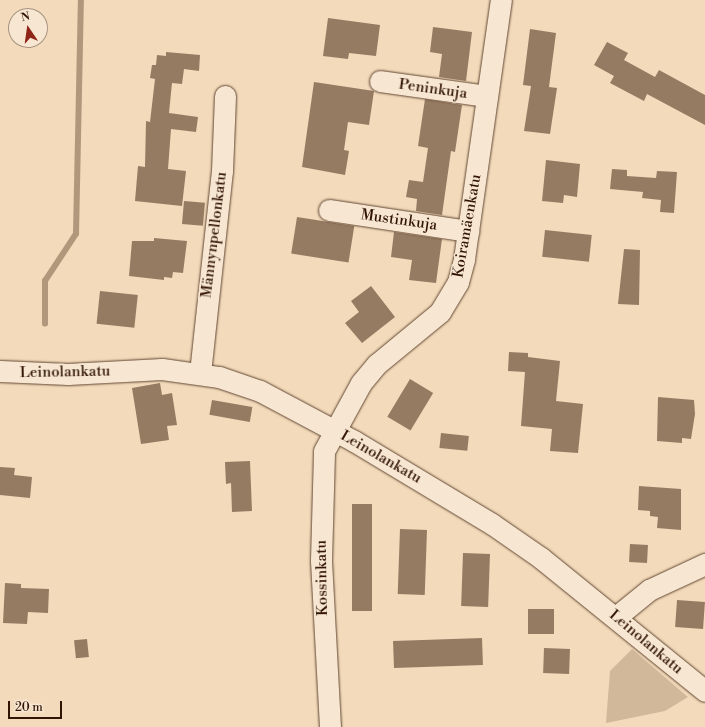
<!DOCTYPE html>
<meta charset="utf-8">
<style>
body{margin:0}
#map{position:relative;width:705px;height:727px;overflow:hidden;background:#f2daba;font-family:"Libre Bodoni",serif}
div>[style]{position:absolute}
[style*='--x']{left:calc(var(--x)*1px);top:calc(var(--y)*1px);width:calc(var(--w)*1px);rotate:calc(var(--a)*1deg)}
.green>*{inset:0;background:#d1b89b}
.stream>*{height:5.5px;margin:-2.75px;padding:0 2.75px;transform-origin:2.75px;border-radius:2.75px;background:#b1977c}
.building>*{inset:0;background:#967b63;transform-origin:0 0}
.roads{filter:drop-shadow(0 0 1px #624632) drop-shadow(0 0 1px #624632)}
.minor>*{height:21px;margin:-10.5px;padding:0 10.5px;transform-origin:10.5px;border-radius:10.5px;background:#f7e7d2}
span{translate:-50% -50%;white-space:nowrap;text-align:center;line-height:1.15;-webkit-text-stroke:3px #f7e7d2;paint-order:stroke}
.street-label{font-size:15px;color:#321405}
.north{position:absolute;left:8px;top:8px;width:40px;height:40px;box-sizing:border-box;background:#f7e7d2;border:1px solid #a89380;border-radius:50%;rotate:347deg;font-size:11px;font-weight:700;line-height:16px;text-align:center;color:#321405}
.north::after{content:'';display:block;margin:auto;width:14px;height:18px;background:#8f2418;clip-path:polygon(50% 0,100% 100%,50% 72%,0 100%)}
.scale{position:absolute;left:8px;top:701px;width:54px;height:18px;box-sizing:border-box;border:2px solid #321405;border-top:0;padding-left:5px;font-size:12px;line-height:14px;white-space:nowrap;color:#321405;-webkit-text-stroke:3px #f7e7d2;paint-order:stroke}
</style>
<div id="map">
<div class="green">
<i style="clip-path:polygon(632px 649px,688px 697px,665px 711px,606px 723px,610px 671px)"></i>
</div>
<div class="stream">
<i style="--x:45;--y:324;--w:43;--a:-90"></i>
<i style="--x:45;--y:281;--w:56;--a:-56.6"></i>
<i style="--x:76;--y:234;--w:234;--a:-88.8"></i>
</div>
<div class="building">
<i style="clip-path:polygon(328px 18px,380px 25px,376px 56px,349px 53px,348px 59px,323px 56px)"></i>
<i style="clip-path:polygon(433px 27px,472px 32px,466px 81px,439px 77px,442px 54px,430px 52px)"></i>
<i style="clip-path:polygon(530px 29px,556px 33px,549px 87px,557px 88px,550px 134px,524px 131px,531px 86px,523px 85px)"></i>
<i style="clip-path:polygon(607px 42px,628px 53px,624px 60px,655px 77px,659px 70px,705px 95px,705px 125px,647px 94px,644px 101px,610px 83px,614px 76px,594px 65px)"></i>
<i style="clip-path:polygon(166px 52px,200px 55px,199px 71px,184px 69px,182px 84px,172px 83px,169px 113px,198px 117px,196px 132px,171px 129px,168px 169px,186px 171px,182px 206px,135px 201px,138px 166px,145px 167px,146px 121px,150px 122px,155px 79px,150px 78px,152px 65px,156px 65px,157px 55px,166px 56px)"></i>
<i style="clip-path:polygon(314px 82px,374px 91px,369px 125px,348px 122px,344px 150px,349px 151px,345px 175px,302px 167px)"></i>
<i style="clip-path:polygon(425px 99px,462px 105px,455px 152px,451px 151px,442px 215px,416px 211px,417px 199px,406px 197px,409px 180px,423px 182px,428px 148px,418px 146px)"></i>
<i style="clip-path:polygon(546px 160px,580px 164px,577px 197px,564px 195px,563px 203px,542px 201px)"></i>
<i style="clip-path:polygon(612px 169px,627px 170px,627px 176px,656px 178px,657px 171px,677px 172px,674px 213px,660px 212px,661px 200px,642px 198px,643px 192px,610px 189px)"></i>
<i style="left:184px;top:201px;width:21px;height:23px;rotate:5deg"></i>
<i style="left:297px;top:217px;width:58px;height:37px;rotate:9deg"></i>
<i style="left:545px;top:230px;width:47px;height:27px;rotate:6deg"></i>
<i style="clip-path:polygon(394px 232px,442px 239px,436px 283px,409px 280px,412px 260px,391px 257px)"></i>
<i style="clip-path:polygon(154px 238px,187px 241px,183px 273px,173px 272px,172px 278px,164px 277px,164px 280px,129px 276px,132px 241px,154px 241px)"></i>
<i style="clip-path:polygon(624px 249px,640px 250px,639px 305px,618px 304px)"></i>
<i style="clip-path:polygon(371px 286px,395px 317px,362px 343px,345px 323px,359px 312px,351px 301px)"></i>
<i style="left:100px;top:291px;width:38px;height:33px;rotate:6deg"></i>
<i style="clip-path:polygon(509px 352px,528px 353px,528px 357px,560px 361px,556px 401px,583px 404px,578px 453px,550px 451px,552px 429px,521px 426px,525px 372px,508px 371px)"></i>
<i style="left:410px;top:379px;width:27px;height:44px;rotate:31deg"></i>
<i style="clip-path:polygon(160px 383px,162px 395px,172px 393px,177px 425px,167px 426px,169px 440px,141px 444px,132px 388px)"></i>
<i style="clip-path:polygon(658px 397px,694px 400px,695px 414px,691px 439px,682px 438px,682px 443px,657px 441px)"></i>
<i style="left:212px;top:400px;width:41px;height:15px;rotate:10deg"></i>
<i style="left:441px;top:433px;width:28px;height:15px;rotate:6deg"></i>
<i style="clip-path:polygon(250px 461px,252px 511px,232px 512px,231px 483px,226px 484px,225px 462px)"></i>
<i style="clip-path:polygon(0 467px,15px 468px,14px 475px,32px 477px,30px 498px,0 495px)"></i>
<i style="clip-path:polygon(639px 486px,681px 489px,681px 530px,657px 528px,658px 517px,650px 516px,650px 511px,638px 510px)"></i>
<i style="left:352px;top:504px;width:20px;height:107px"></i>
<i style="left:400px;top:529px;width:27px;height:65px;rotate:2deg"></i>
<i style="left:630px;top:544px;width:18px;height:18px;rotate:3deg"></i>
<i style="left:463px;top:553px;width:27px;height:53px;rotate:2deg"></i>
<i style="clip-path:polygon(5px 583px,21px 584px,21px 588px,49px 589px,48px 613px,28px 612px,27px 624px,3px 623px)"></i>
<i style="left:677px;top:600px;width:28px;height:27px;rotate:4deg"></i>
<i style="left:528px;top:609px;width:26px;height:25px"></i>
<i style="left:482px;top:638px;width:27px;height:89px;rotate:88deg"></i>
<i style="left:87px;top:639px;width:18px;height:13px;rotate:84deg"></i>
<i style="left:544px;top:648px;width:26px;height:25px;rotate:2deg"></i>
</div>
<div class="roads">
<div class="minor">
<i style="--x:380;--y:81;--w:108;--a:8"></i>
<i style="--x:329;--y:210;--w:141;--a:8.6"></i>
<i style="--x:0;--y:371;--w:68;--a:2.5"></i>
<i style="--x:68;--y:374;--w:94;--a:-3"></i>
<i style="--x:162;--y:369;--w:58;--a:8"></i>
<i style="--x:219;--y:377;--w:43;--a:18.9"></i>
<i style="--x:260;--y:391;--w:106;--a:28"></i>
<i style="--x:354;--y:441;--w:161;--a:31"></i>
<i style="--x:492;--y:524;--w:60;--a:34.8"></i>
<i style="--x:541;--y:558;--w:211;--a:39"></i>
<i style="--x:200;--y:373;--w:203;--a:-83.8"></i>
<i style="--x:222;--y:171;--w:75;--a:-87.7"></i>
<i style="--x:616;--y:617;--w:43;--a:-39.3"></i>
<i style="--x:649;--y:590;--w:62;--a:-24.9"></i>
<i style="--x:330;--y:727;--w:167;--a:-93.1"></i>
<i style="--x:321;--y:560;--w:109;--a:-88.4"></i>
<i style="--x:324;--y:451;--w:77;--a:-61.4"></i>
<i style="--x:361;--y:383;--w:25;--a:-50"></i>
<i style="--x:377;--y:364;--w:82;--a:-39.5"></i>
<i style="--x:440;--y:312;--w:35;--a:-59"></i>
<i style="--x:458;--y:282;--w:24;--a:-75"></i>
<i style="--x:464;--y:259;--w:262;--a:-81.9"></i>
</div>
</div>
<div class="street-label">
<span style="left:433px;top:89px;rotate:8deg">Peninkuja</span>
<span style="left:399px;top:220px;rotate:8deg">Mustinkuja</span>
<span style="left:467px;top:226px;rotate:-80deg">Koiramäenkatu</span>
<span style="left:214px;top:235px;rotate:-83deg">Männynpellonkatu</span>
<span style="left:65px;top:372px;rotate:-1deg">Leinolankatu</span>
<span style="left:381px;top:457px;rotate:30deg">Leinolankatu</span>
<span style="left:322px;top:578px;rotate:-91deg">Kossinkatu</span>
<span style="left:646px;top:642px;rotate:40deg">Leinolankatu</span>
</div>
<div class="north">N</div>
<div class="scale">20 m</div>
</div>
